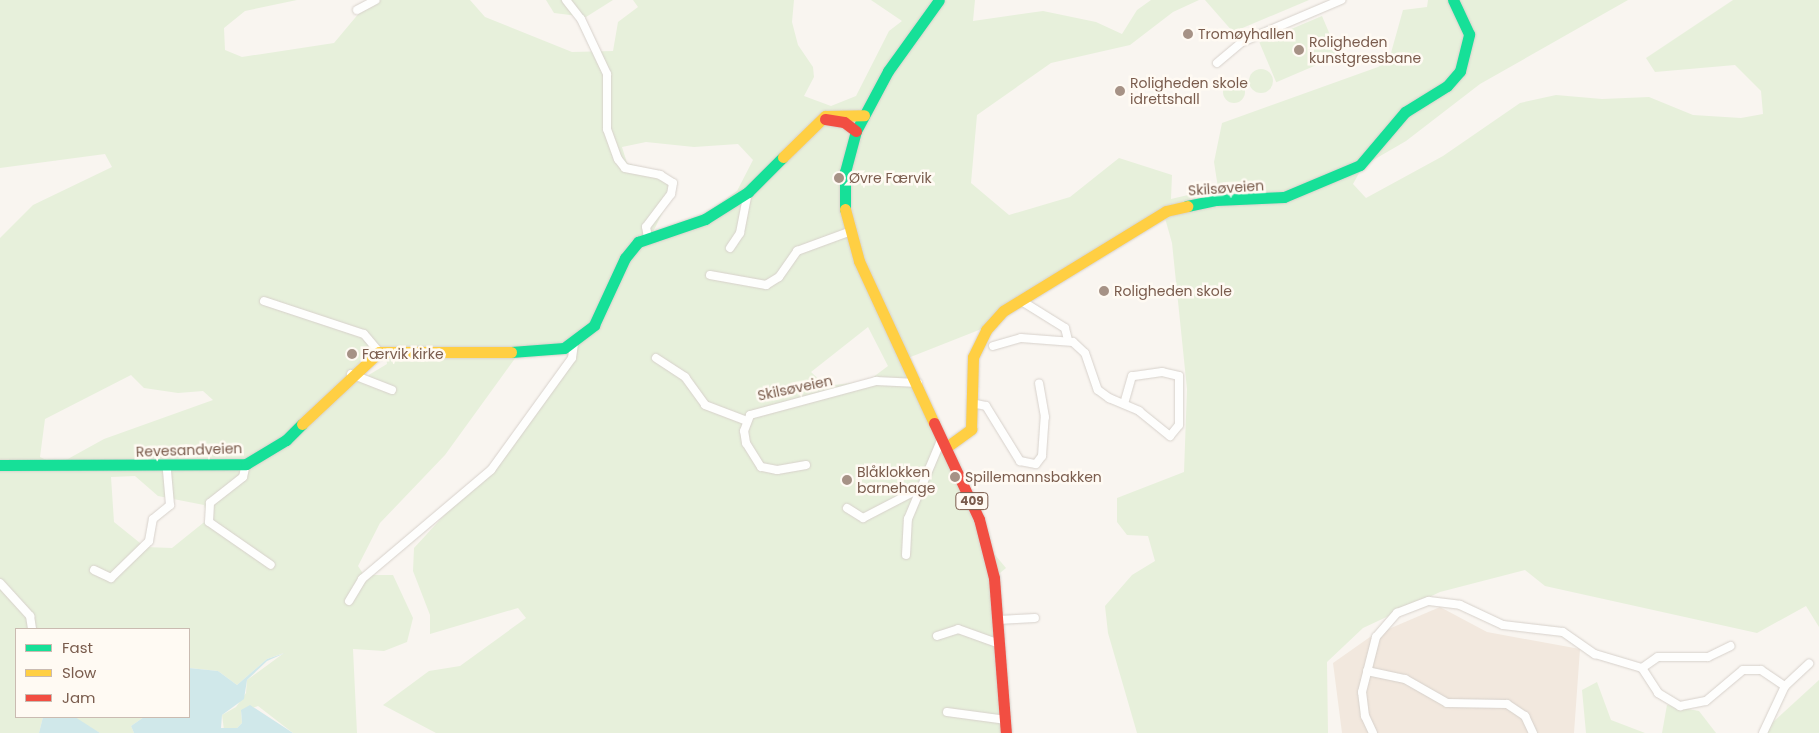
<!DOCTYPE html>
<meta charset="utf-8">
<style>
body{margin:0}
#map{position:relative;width:1819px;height:733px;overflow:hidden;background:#f9f5f0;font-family:Poppins,sans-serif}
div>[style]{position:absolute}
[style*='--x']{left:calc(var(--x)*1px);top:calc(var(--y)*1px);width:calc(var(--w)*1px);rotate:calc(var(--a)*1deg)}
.residential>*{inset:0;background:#f2e8de}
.green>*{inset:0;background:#e7f0db;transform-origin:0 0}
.round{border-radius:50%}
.water>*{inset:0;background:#d0e8ea}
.roads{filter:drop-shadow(0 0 1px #d7d1cb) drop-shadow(0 0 1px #d7d1cb)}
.street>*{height:8px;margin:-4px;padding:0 4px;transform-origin:4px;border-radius:4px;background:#fefefd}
.fast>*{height:11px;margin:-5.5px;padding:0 5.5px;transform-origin:5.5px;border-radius:5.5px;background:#16e098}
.slow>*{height:11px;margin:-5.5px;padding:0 5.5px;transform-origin:5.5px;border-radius:5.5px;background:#ffcf43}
.jam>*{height:11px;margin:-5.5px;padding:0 5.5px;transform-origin:5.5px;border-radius:5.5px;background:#f24e42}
.dots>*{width:14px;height:14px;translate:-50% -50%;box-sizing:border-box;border:2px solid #fffaf3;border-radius:50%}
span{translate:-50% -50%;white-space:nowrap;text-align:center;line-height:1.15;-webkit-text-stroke:5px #fffaf3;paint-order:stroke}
.shield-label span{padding:1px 4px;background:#fffaf3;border:1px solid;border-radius:4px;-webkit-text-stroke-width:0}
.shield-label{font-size:12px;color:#7a5c4d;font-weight:700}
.poi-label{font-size:14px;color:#7a5c4d}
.left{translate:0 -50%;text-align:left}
.street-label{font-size:14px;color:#7a5c4d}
.legend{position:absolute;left:15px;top:628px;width:175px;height:90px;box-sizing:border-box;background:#fffaf3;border:1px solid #cabbb1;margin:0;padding:6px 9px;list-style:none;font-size:15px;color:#7a5c4d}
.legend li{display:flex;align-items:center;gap:10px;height:25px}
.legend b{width:25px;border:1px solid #cabbb1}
</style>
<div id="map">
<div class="residential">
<i style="clip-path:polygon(1440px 607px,1487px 632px,1580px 649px,1574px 733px,1342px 733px,1333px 663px,1370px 637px)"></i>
</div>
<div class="green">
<i style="clip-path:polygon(evenodd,0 0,297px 0,245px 11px,224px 28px,225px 50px,242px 57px,334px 43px,370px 0,470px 0,485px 17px,572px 52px,613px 51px,618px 22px,638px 7px,633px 0,794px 0,792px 22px,798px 45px,813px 67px,814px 77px,804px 96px,831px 106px,856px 96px,889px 31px,902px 21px,871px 0,975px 0,973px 21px,1043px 11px,1096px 22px,1122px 34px,1137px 10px,1151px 0,1199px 0,1173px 12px,1130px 45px,1051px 63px,977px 115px,971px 183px,1009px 215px,1070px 197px,1119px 158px,1172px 175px,1171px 199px,1218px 188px,1214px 162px,1222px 123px,1378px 67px,1389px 60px,1403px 10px,1427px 7px,1428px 0,1628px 0,1480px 84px,1406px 141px,1363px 166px,1353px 184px,1366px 198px,1443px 156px,1520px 103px,1556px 95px,1602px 99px,1649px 97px,1693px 115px,1741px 118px,1763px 114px,1761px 91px,1735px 65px,1655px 72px,1646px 58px,1733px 0,1819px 0,1819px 627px,1806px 606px,1757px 633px,1545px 586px,1525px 570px,1440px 592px,1363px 628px,1327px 662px,1328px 733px,1137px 733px,1108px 633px,1105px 606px,1132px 575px,1155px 561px,1148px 536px,1127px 535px,1117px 522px,1117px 498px,1184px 472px,1187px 389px,1172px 243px,1163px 211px,984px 328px,908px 358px,990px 549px,1006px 568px,1000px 573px,995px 595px,1003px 733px,436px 733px,383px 705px,429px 671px,460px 666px,526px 618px,518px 608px,430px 634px,430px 615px,413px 571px,414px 548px,509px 445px,576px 350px,516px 357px,445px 455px,380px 523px,358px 566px,364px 575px,393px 575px,413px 618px,407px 642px,384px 651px,353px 649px,357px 733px,293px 733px,258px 706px,241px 712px,242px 723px,237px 728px,224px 730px,222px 715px,236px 707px,246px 693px,247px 680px,284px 653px,267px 659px,237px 685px,218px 671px,189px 668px,189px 629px,16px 629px,16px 717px,43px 717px,39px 733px,0 733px,0 238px,33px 205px,112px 167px,105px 154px,0 168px,0 0,646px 142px,694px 147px,738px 144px,753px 160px,737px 191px,699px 218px,653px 232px,673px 191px,673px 178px,627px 163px,622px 147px,646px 142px,0 0,868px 327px,888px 366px,868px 381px,826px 386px,811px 372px,868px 327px,0 0,452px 349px,386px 356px,387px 364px,317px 406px,364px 358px,452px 349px,0 0,131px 375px,144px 388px,178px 393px,203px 391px,213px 400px,104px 439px,57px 465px,40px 457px,45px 419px,131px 375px,0 0,135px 476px,158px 496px,204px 505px,208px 519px,172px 548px,145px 547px,114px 522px,111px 477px,135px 476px)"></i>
<i style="clip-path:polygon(546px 0,613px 0,586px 17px,554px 13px)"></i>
<i style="clip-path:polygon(1205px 0,1309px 0,1233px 32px)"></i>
<i style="left:1322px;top:16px;width:43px;height:68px;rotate:67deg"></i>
<i class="round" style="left:1249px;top:69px;width:24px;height:24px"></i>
<i class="round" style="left:1223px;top:81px;width:22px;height:22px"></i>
<i style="clip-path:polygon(1819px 680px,1819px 733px,1761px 733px)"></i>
<i style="clip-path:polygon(1597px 682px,1611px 720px,1645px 733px,1586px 733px,1582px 690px)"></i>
<i style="clip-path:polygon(1667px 705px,1699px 711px,1716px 733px,1662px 733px)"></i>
<i style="clip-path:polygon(71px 717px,144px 717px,131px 726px,134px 733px,100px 733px)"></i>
</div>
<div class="water">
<i style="clip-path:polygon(285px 653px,267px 661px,247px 680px,244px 699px,222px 715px,221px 728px,237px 728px,242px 723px,241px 710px,250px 705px,293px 733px,134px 733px,131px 726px,144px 717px,189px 717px,189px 668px,218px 671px,237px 685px,267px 659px)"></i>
<i style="clip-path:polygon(43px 717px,75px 717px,100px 733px,39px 733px)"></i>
</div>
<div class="roads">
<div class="street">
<i style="--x:566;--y:0;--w:24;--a:52"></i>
<i style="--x:581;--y:19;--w:61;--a:64.7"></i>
<i style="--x:607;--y:74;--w:55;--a:90"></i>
<i style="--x:607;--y:129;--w:32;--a:70"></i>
<i style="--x:618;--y:159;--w:11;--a:52"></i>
<i style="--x:625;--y:168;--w:36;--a:11"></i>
<i style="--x:660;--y:175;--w:15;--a:32"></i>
<i style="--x:673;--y:183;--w:11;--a:100"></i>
<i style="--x:671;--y:194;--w:41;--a:127.1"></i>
<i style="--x:646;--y:227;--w:10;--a:79"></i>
<i style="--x:357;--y:10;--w:21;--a:-28"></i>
<i style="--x:1217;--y:63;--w:33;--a:-40"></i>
<i style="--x:1242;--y:42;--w:108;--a:-23"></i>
<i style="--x:730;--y:248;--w:18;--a:-56"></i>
<i style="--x:740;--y:233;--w:42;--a:-79"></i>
<i style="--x:710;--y:275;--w:57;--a:10.1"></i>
<i style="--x:766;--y:285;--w:15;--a:-32"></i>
<i style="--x:779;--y:277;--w:32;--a:-55"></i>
<i style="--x:797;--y:251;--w:55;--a:-20.1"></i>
<i style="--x:1020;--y:300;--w:53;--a:31.9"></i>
<i style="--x:1065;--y:328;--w:12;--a:76"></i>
<i style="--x:264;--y:301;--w:105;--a:18.3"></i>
<i style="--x:364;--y:334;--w:23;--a:50"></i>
<i style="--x:993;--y:346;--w:29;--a:-16"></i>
<i style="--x:1021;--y:338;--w:52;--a:4.4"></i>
<i style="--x:1073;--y:342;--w:16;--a:43"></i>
<i style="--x:1085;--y:353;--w:39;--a:71"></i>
<i style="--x:1098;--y:390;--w:14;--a:36"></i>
<i style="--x:1109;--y:398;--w:33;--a:23"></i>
<i style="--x:1139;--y:411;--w:40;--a:39"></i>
<i style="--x:1170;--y:436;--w:14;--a:-51"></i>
<i style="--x:1179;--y:425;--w:49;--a:-90"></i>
<i style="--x:1179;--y:376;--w:17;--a:-167"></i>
<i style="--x:1162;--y:372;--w:30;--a:172"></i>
<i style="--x:1132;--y:376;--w:29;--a:106"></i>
<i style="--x:656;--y:358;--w:35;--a:33"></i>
<i style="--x:685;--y:377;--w:34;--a:54"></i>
<i style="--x:705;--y:405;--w:45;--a:20.9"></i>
<i style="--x:351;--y:374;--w:44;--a:21.3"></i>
<i style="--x:971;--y:403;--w:15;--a:11"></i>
<i style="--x:986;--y:406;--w:65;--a:58.3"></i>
<i style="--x:1020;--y:461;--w:16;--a:11"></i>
<i style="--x:1036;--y:464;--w:10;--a:-53"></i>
<i style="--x:1042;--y:456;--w:39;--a:-86"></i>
<i style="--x:1045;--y:417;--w:34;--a:-100"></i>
<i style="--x:246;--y:464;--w:13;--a:103"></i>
<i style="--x:243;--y:477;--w:42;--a:141.8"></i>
<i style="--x:210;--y:503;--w:19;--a:93"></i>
<i style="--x:209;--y:522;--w:75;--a:34.7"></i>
<i style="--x:806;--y:465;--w:29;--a:170"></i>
<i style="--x:777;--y:470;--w:16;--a:-169"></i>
<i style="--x:761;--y:467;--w:28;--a:-122"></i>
<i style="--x:746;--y:443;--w:12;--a:-99"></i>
<i style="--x:744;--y:431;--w:17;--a:-69"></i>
<i style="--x:750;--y:415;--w:131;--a:-15.1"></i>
<i style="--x:876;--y:381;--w:42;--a:2.7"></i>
<i style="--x:847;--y:508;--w:19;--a:32"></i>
<i style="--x:863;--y:518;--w:63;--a:-27.4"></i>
<i style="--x:906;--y:555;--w:36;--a:-87"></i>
<i style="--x:908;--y:519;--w:88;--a:-67.2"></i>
<i style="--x:94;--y:570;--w:19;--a:25"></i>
<i style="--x:111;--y:578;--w:53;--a:-44.2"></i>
<i style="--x:149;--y:541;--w:22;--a:-80"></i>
<i style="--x:153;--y:519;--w:22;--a:-39"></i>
<i style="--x:170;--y:505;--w:38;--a:-95"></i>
<i style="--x:0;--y:583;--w:45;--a:47.7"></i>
<i style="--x:30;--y:616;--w:13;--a:81"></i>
<i style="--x:349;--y:601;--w:26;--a:-59"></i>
<i style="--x:362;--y:579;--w:169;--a:-40.2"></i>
<i style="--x:491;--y:470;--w:138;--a:-54.1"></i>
<i style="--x:572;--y:358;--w:15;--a:-82"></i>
<i style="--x:998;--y:620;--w:37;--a:-3"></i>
<i style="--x:937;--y:636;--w:22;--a:-18"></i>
<i style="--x:958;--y:629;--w:45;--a:19.7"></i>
<i style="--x:1642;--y:668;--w:19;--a:-35"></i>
<i style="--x:1658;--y:657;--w:50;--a:0"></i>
<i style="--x:1708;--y:657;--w:25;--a:-26"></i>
<i style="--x:1367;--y:671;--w:39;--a:12"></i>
<i style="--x:1405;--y:679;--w:48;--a:29.7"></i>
<i style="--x:1447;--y:703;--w:60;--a:1"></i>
<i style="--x:1507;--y:704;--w:22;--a:34"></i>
<i style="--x:1525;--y:716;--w:19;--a:65"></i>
<i style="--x:947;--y:712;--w:60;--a:7.7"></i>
<i style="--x:1373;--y:733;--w:19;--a:-115"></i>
<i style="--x:1365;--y:716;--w:24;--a:-97"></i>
<i style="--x:1362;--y:692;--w:57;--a:-75.7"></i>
<i style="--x:1376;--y:637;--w:32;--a:-49"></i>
<i style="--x:1397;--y:613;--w:34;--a:-21"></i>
<i style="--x:1429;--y:601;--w:31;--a:7"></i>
<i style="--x:1460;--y:605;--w:47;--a:24.9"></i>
<i style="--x:1503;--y:625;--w:60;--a:6.7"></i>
<i style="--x:1563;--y:632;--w:39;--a:35"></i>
<i style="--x:1595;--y:654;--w:49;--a:16.6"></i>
<i style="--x:1642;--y:668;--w:30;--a:57"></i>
<i style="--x:1658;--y:693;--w:26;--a:31"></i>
<i style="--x:1680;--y:706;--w:26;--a:-11"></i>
<i style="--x:1706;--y:701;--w:48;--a:-40"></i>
<i style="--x:1743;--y:670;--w:18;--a:0"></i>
<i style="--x:1761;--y:670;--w:29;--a:34"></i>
<i style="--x:1763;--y:733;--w:52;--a:-64.9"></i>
<i style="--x:1785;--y:686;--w:33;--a:-43"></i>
</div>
<div class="fast">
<i style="--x:1187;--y:206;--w:30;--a:-12"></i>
<i style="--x:1216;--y:200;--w:68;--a:-2.5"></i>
<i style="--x:1284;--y:197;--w:82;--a:-22.8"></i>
<i style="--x:1360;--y:165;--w:70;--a:-49.7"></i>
<i style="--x:1405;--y:112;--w:49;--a:-31.8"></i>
<i style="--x:1447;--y:86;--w:20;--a:-49"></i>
<i style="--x:1460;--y:71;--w:38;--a:-76"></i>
<i style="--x:1469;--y:34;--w:38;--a:-115"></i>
<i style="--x:845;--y:209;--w:37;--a:-90"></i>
<i style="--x:845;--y:172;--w:42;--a:-75"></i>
<i style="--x:856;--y:131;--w:68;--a:-61.9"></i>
<i style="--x:888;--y:71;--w:87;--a:-54.3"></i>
<i style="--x:511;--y:352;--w:53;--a:-4.3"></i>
<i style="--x:564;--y:348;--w:38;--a:-37"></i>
<i style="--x:594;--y:325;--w:74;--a:-65.2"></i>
<i style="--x:625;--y:258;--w:21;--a:-51"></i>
<i style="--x:638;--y:242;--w:71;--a:-18.9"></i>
<i style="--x:705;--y:219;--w:51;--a:-32.1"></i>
<i style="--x:748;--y:192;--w:49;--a:-45"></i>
<i style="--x:0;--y:465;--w:246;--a:-0.2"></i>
<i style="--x:246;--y:464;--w:47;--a:-31"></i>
<i style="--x:286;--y:440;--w:23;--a:-45"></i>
</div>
<div class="slow">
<i style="--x:783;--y:157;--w:59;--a:-44.3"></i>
<i style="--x:825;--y:116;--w:39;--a:-1"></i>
<i style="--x:845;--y:209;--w:54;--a:74.9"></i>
<i style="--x:859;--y:261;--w:179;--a:65.2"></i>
<i style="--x:302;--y:424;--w:105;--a:-43.1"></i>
<i style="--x:379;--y:352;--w:132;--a:0"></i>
<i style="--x:948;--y:446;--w:29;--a:-36"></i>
<i style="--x:971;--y:429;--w:72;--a:-88.4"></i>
<i style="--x:973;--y:357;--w:30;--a:-64"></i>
<i style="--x:986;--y:330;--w:25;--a:-48"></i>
<i style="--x:1003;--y:311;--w:191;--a:-31.5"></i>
<i style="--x:1166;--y:211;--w:22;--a:-13"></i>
</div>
<div class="jam">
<i style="--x:825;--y:119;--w:19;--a:9"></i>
<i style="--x:844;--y:122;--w:15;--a:37"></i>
<i style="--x:934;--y:423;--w:106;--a:64.9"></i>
<i style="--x:979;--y:519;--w:61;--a:75.7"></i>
<i style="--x:994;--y:578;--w:155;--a:85.6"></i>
</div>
</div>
<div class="dots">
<i style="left:1188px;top:34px;background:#a69286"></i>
<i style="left:1299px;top:50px;background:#a69286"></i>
<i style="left:1120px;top:91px;background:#a69286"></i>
<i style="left:839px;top:178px;background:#a69286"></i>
<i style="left:1104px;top:291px;background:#a69286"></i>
<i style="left:352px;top:354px;background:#a69286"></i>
<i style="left:955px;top:477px;background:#a69286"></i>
<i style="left:847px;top:480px;background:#a69286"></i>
</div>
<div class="shield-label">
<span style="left:972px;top:501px">409</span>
</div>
<div class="poi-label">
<span class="left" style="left:1198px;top:34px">Tromøyhallen</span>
<span class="left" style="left:1309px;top:50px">Roligheden<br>kunstgressbane</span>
<span class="left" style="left:1130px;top:91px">Roligheden skole<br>idrettshall</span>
<span class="left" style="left:849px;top:178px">Øvre Færvik</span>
<span class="left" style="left:1114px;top:291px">Roligheden skole</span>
<span class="left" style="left:362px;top:354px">Færvik kirke</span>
<span class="left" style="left:857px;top:480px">Blåklokken<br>barnehage</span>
<span class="left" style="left:965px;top:477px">Spillemannsbakken</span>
</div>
<div class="street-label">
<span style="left:1226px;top:188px;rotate:-4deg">Skilsøveien</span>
<span style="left:795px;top:388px;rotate:-12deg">Skilsøveien</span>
<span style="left:189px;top:450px;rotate:-2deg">Revesandveien</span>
</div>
<ul class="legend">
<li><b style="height:6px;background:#16e098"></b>Fast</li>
<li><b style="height:6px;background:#ffcf43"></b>Slow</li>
<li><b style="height:6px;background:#f24e42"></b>Jam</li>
</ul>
</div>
